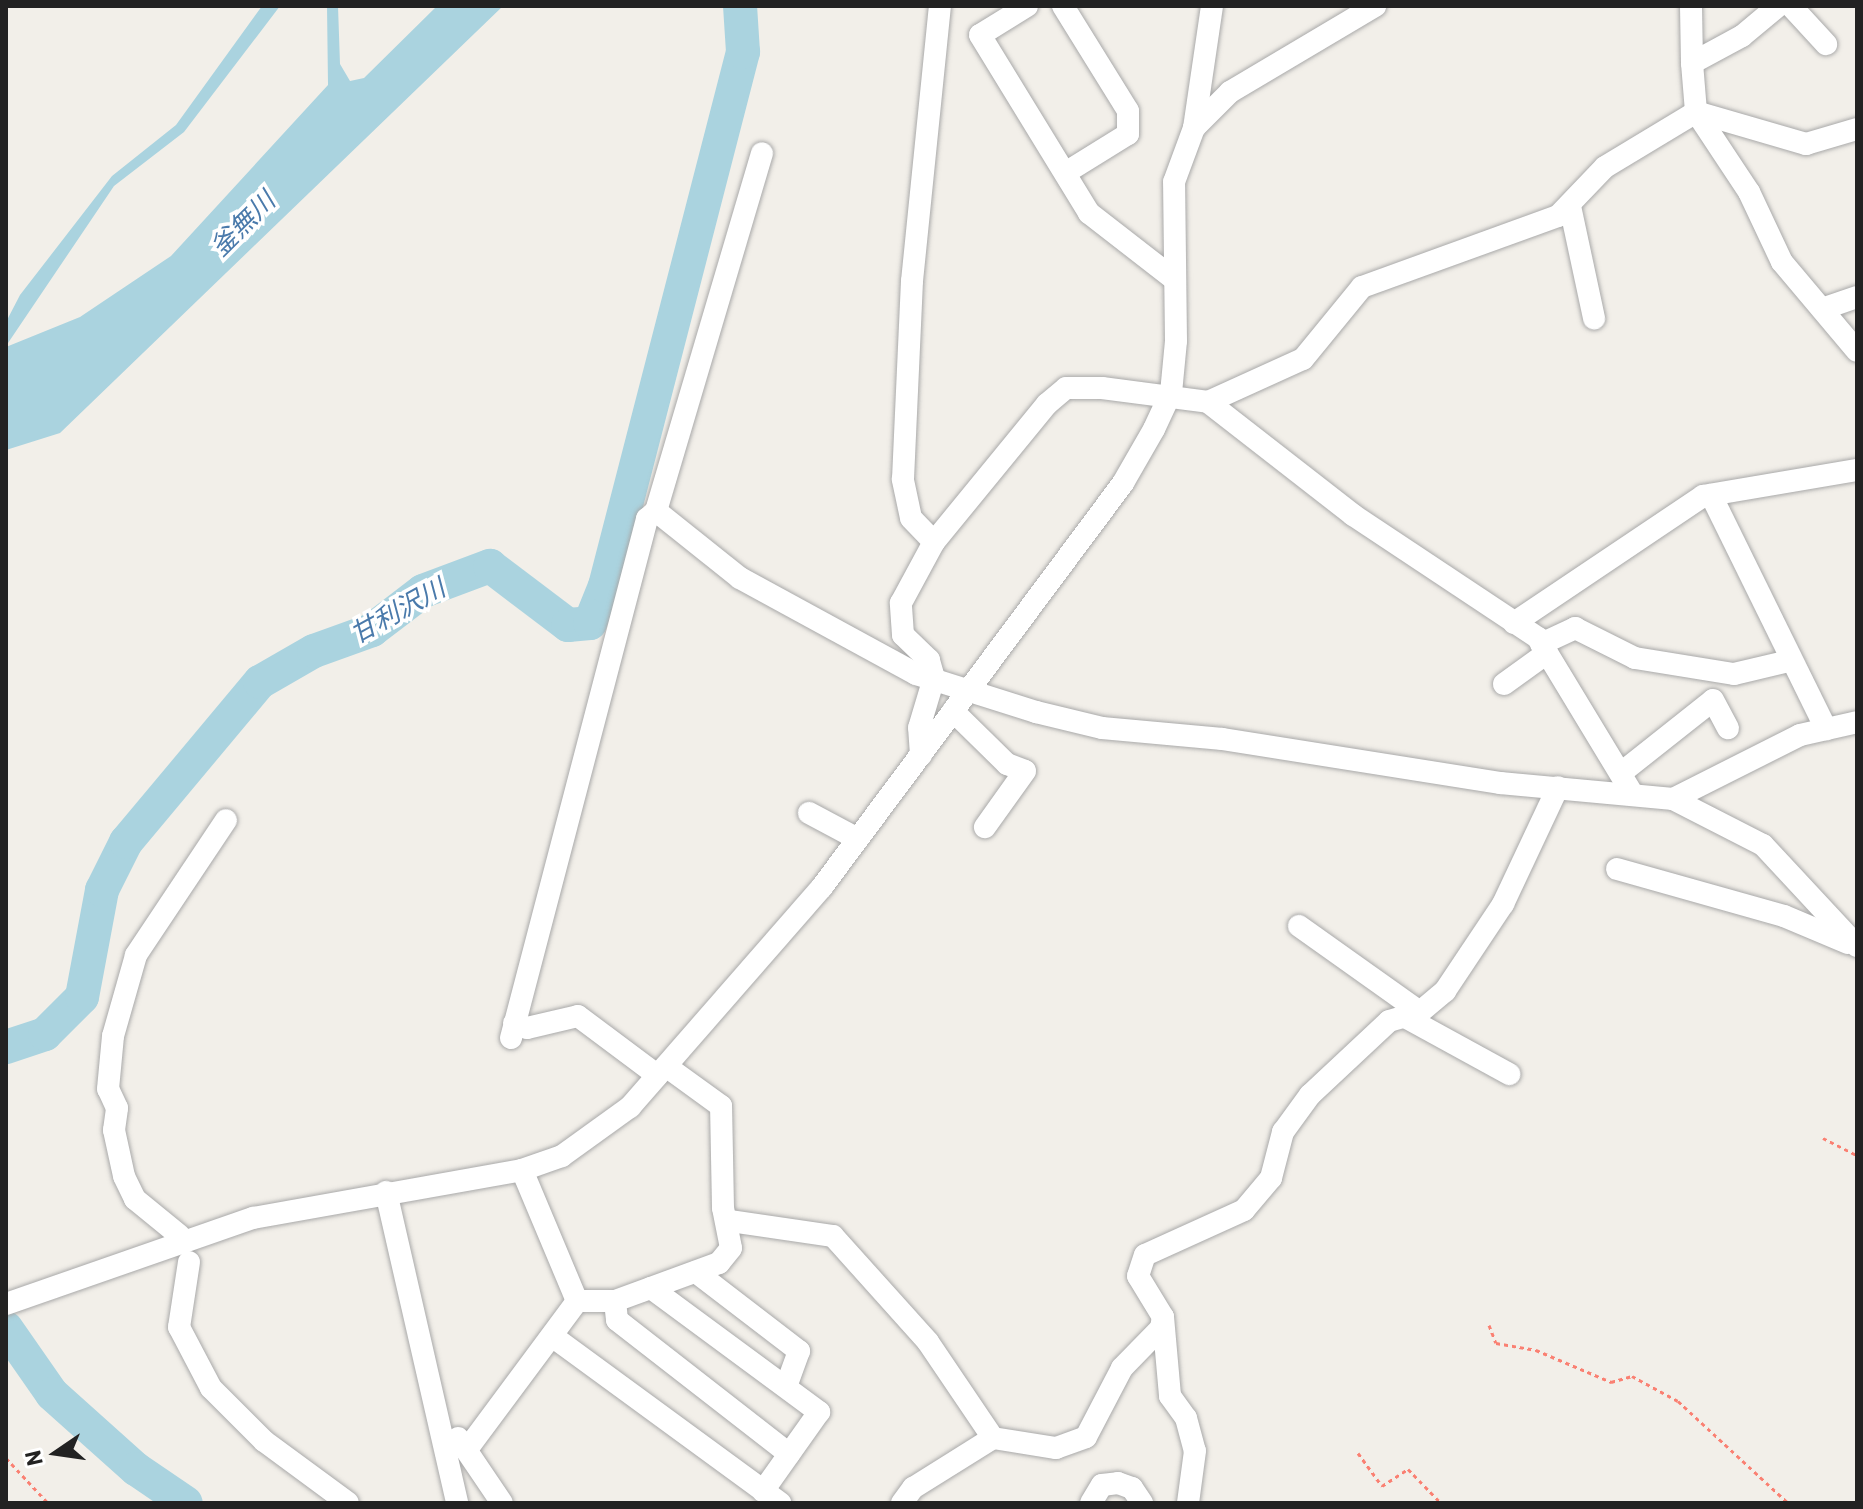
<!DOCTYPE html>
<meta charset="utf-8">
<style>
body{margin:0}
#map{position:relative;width:1863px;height:1509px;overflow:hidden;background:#f2efe9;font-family:Barlow,"Noto Sans JP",sans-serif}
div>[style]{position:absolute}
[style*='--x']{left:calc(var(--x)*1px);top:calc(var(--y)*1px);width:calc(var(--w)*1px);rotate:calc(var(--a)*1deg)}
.water>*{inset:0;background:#aad3df}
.river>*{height:34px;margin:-17px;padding:0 17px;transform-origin:17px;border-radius:17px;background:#aad3df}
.path>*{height:3px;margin-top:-1.5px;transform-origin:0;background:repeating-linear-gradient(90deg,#fa8072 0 4px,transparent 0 8px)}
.roads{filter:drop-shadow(0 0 2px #a9a9a9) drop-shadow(0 0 2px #a9a9a9)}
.minor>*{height:22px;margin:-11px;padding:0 11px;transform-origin:11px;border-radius:11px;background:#fff}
span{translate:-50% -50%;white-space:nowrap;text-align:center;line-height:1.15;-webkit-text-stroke:7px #fff;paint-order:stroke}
.water-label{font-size:26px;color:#4a7aab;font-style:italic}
.frame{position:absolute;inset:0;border:8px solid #222;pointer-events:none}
.north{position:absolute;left:16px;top:1413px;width:80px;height:80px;-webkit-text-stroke:6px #fff;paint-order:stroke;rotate:257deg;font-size:22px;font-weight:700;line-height:32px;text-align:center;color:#222}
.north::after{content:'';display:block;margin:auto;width:28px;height:36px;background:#222;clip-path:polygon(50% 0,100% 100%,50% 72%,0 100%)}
</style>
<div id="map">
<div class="water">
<i style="clip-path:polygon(262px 6px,280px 6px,184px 132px,114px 186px,6px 346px,6px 322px,20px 295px,112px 176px,176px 125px)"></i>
<i style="clip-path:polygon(327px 6px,338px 6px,340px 64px,350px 81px,364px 78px,437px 6px,503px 6px,60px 433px,6px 450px,6px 347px,80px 317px,171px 256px,328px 85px)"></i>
</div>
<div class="river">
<i style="--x:6;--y:1047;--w:41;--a:-18.4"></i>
<i style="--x:45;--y:1034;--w:52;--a:-45"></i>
<i style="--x:82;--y:997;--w:109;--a:-79.4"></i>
<i style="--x:102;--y:890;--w:54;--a:-63.4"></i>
<i style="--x:126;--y:842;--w:209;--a:-50.1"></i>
<i style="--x:260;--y:682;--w:62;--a:-29.9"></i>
<i style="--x:314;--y:651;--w:62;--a:-19.9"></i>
<i style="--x:372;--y:630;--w:64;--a:-37.4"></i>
<i style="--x:423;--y:591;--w:72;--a:-20.5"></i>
<i style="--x:490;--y:566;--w:98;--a:37.1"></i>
<i style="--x:568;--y:625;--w:22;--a:-5"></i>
<i style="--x:590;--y:623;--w:40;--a:-68"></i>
<i style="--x:605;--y:586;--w:552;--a:-75.51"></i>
<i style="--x:743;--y:52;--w:46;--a:-93.7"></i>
<i style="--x:6;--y:1328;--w:80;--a:55.1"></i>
<i style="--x:52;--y:1394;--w:113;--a:41.8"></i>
<i style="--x:136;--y:1469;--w:60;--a:34.2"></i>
</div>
<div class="path">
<i style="--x:1823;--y:1138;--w:38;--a:27"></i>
<i style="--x:1489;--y:1325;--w:19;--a:69"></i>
<i style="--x:1496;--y:1343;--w:41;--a:9.9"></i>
<i style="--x:1536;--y:1350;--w:82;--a:23.1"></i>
<i style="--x:1611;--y:1382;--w:22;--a:-16"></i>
<i style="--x:1632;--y:1376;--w:52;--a:28.5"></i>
<i style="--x:1678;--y:1401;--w:150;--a:42.8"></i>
<i style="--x:1358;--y:1453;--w:41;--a:54"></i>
<i style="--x:1382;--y:1486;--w:31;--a:-33"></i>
<i style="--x:1408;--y:1469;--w:47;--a:45.9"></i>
<i style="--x:6;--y:1458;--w:62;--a:47"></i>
</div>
<div class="roads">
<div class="minor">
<i style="--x:1027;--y:6;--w:55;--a:148.3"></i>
<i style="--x:980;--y:35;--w:209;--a:58.5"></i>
<i style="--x:1089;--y:213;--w:108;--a:37.8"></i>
<i style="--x:1063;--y:6;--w:123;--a:58.2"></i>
<i style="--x:1128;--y:111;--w:23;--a:90"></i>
<i style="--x:1128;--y:134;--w:74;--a:148.2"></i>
<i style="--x:1691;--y:6;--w:57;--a:89"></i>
<i style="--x:1778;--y:6;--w:47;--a:140.2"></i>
<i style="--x:1742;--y:36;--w:57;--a:151.6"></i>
<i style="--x:1692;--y:63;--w:49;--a:85.3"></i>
<i style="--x:1696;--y:112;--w:96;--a:56.5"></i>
<i style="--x:1749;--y:192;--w:77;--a:64.8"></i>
<i style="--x:1782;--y:262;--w:116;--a:49.9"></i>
<i style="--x:1791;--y:6;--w:52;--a:47.4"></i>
<i style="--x:1194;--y:128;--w:123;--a:-81.6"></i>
<i style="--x:1570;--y:206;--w:115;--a:77.9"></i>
<i style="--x:1825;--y:308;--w:34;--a:-19"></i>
<i style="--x:1208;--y:402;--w:104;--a:-24.4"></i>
<i style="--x:1303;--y:359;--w:93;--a:-50.7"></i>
<i style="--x:1362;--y:287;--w:208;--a:-19.9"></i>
<i style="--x:1558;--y:216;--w:68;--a:-46.2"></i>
<i style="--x:1605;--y:167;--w:106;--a:-31.1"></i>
<i style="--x:1696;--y:112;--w:115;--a:16.2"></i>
<i style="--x:1806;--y:144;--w:53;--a:-16.4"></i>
<i style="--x:1711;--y:495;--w:261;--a:63.8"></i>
<i style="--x:656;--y:511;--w:107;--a:38.6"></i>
<i style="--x:740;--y:578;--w:200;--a:28.6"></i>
<i style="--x:916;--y:674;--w:126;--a:17.6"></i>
<i style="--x:1036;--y:712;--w:68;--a:13.6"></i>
<i style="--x:1102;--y:728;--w:121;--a:5.2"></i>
<i style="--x:1223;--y:739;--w:280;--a:9"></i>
<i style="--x:1500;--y:783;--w:174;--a:5.3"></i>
<i style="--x:1673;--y:799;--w:101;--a:27.1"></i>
<i style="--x:1763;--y:845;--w:138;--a:47.1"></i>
<i style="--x:934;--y:542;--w:33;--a:-134"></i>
<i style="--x:911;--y:518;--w:40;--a:-102"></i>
<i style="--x:903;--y:479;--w:198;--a:-87.4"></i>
<i style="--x:912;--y:281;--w:276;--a:-84.2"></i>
<i style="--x:1514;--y:623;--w:228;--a:-33.9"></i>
<i style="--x:1703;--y:496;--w:156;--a:-9.6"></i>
<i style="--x:1541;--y:644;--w:38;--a:-25"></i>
<i style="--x:1575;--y:628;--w:67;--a:26.6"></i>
<i style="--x:1635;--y:658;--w:100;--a:9.2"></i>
<i style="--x:1734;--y:674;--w:57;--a:-13.3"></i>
<i style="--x:1504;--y:684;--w:53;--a:-35.8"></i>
<i style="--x:953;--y:711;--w:76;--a:44.5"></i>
<i style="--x:1007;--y:764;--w:19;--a:21"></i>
<i style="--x:1025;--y:771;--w:69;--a:125.5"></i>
<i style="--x:921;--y:755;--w:27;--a:-94"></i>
<i style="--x:919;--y:728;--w:52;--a:-73.3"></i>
<i style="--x:934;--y:678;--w:19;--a:-106"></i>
<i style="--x:929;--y:660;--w:36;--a:-136"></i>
<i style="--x:903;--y:635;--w:32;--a:-94"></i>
<i style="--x:901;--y:603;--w:69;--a:-61.6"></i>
<i style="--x:934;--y:542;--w:178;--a:-50.7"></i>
<i style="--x:1047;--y:404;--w:25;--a:-40"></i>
<i style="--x:1066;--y:388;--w:36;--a:0"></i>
<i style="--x:1102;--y:388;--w:107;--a:7.5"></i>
<i style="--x:1208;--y:402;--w:184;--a:37.9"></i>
<i style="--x:1353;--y:515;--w:222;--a:33.6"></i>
<i style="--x:1538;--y:638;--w:178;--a:58.8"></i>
<i style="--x:1621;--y:773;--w:117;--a:-38.4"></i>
<i style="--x:1713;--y:700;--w:32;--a:62"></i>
<i style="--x:1673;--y:799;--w:142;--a:-26.7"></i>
<i style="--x:1800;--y:735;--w:58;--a:-12.8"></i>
<i style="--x:809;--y:813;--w:55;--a:28"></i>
<i style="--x:1617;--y:869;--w:173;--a:15.7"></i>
<i style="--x:1784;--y:916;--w:69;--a:22.9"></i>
<i style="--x:1299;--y:926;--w:148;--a:35.4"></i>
<i style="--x:1405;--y:1017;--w:119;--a:28.7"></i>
<i style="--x:514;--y:1023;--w:14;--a:21"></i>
<i style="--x:527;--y:1028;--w:52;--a:-13.2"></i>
<i style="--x:578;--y:1016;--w:99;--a:36.8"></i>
<i style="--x:511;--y:1038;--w:537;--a:-75.32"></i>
<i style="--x:647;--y:519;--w:12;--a:-42"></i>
<i style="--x:656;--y:511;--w:373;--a:-73.5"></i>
<i style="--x:522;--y:1170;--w:142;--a:67.2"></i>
<i style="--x:386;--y:1192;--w:319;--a:77.1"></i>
<i style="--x:730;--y:1221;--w:104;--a:8.3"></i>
<i style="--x:833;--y:1236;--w:142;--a:48.1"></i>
<i style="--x:928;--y:1342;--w:116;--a:55.9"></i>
<i style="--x:179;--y:1235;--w:57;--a:-140.7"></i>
<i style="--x:135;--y:1199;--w:25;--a:-116"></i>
<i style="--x:124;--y:1176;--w:47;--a:-102.3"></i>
<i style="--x:114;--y:1130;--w:22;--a:-82"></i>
<i style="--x:117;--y:1108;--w:21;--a:-115"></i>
<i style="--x:108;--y:1089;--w:53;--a:-84.6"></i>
<i style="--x:113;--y:1036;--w:84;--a:-74.1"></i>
<i style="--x:136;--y:955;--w:162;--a:-56.3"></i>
<i style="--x:189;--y:1262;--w:66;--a:98.7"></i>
<i style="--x:179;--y:1327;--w:69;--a:62.3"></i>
<i style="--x:211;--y:1388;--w:75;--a:45"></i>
<i style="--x:264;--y:1441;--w:104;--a:36.4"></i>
<i style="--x:696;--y:1272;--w:130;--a:37.5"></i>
<i style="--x:799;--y:1351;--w:38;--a:110"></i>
<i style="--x:651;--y:1288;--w:209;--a:36.4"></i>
<i style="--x:819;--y:1412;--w:97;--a:125.3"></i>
<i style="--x:577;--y:1301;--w:38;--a:0"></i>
<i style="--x:615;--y:1301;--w:111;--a:-20.1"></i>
<i style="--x:719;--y:1263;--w:19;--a:-51"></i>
<i style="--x:731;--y:1248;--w:41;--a:-101.3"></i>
<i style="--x:723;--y:1208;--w:102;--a:-91.1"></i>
<i style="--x:721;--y:1106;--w:68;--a:-144"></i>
<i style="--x:615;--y:1301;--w:19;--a:84"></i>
<i style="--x:617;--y:1320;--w:218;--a:37.9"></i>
<i style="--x:6;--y:1304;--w:262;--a:-19.2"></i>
<i style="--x:253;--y:1218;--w:273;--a:-10.1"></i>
<i style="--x:522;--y:1170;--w:42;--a:-19.3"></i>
<i style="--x:562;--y:1156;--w:84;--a:-35.8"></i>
<i style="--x:630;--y:1107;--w:292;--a:-48.9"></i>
<i style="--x:822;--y:887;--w:504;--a:-53.31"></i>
<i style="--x:1123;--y:483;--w:62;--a:-60.1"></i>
<i style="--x:1154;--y:429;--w:40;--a:-65"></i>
<i style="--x:1171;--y:393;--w:52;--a:-84.5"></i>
<i style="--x:1176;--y:341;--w:159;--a:-90.7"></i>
<i style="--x:1174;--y:182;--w:58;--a:-69.7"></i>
<i style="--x:1194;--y:128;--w:51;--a:-45"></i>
<i style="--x:1230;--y:92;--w:169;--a:-30.7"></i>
<i style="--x:1163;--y:1317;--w:79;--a:84.9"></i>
<i style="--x:1170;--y:1396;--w:27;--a:54"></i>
<i style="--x:1186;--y:1418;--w:34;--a:75"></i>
<i style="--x:1195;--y:1451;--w:52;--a:97.7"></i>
<i style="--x:552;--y:1336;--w:283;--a:36.2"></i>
<i style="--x:458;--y:1438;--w:78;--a:55.9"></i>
<i style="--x:468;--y:1448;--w:183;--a:-53.4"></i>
<i style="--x:902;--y:1503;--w:19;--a:-54"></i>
<i style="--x:913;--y:1488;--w:94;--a:-32"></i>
<i style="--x:993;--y:1438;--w:64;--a:9"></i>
<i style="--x:1056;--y:1448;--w:32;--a:-20"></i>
<i style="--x:1086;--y:1437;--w:78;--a:-62.4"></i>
<i style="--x:1122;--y:1368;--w:56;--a:-45.7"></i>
<i style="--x:1161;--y:1328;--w:11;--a:-80"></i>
<i style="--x:1163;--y:1317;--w:48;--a:-121.4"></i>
<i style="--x:1138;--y:1276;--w:22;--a:-72"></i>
<i style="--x:1145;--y:1255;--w:109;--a:-24.4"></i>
<i style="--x:1244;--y:1210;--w:42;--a:-49.8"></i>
<i style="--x:1271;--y:1178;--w:48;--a:-75.4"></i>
<i style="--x:1283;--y:1132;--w:46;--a:-53.9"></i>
<i style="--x:1310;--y:1095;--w:108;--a:-43.1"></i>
<i style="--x:1389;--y:1021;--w:32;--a:-16"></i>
<i style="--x:1420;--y:1012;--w:33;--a:-40"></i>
<i style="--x:1445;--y:991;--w:105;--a:-56.3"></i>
<i style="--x:1503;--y:904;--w:129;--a:-64.8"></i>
<i style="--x:1091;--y:1503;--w:21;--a:-59"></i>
<i style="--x:1102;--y:1485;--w:16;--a:-7"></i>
<i style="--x:1118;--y:1483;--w:15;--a:20"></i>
<i style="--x:1132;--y:1488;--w:18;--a:56"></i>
</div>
</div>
<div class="water-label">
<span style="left:242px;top:223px;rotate:-45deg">釜無川</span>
<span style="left:397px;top:610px;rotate:-29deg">甘利沢川</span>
</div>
<div class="frame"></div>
<div class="north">N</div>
</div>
